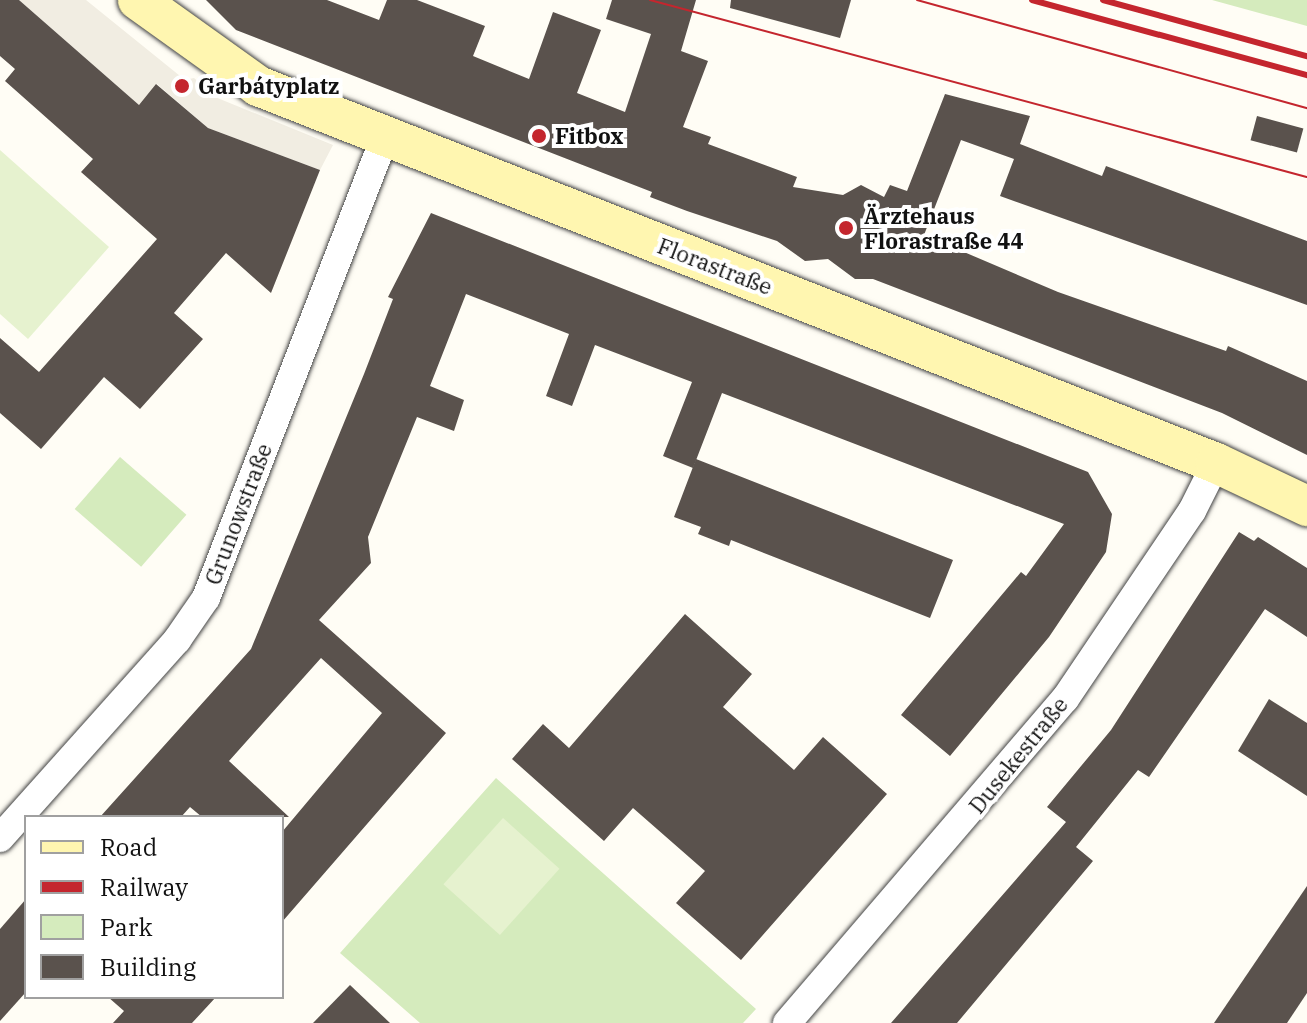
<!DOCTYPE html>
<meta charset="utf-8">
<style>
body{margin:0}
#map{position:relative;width:1307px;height:1023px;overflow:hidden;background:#fffdf5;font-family:"IBM Plex Serif",serif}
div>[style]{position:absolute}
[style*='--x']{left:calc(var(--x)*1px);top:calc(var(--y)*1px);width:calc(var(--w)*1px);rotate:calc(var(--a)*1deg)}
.green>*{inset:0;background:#d5ebbd;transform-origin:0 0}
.pitch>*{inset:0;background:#e6f2cf;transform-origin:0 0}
.plaza>*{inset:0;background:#f1ede2}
.building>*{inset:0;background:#5a524d;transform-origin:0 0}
.roads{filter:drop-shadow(0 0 2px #444) drop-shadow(0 0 2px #444)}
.street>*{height:28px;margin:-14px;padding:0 14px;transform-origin:14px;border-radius:14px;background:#fff}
.secondary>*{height:40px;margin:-20px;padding:0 20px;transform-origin:20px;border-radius:20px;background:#fff6b0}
.tram>*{height:2px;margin:-1px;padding:0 1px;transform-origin:1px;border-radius:1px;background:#c4262e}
.rail>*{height:6px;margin:-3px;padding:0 3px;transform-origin:3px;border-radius:3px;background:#c4262e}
.dots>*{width:22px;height:22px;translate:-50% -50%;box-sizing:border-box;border:4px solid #fff;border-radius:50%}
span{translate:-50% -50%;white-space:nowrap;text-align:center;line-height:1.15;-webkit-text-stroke:8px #fff;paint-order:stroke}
.poi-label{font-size:22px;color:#111;font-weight:700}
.left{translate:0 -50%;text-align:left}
.street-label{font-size:22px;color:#111}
.legend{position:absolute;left:24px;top:815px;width:260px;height:184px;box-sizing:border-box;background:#fff;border:2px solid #a0a0a0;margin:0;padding:10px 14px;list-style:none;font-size:24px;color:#111}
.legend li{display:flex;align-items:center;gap:16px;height:40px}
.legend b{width:40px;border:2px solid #a0a0a0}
</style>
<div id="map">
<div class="green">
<i style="clip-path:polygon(1212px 0,1307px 0,1307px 26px)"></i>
<i style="left:120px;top:457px;width:88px;height:69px;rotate:41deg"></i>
<i style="clip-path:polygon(496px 778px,640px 906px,756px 1009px,743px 1023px,420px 1023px,340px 953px)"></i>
</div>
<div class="pitch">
<i style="clip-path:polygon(0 150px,109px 247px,28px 339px,0 314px)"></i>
<i style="left:503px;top:818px;width:76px;height:89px;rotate:42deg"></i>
</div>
<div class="plaza">
<i style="clip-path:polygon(19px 0,86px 0,185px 80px,194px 78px,215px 97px,333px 145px,320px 170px,208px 128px,157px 84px,139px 105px)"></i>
</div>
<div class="building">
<i style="clip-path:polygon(0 0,19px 0,139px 105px,156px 84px,208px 128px,320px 170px,271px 293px,226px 253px,174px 313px,203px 339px,140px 409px,104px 377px,41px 449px,0 413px,0 338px,39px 372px,157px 239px,81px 172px,93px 159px,5px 81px,15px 69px,0 56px)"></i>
<i style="clip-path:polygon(206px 0,327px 0,379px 20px,387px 0,417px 0,485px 26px,473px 56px,529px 79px,553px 12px,601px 30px,577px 93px,625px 112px,651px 34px,606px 19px,612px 0,696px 0,681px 51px,708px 61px,683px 127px,711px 137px,708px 144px,797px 177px,793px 187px,843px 195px,861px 185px,884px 197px,890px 185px,907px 191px,945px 94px,1030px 116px,1020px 144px,1102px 176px,1106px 166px,1307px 241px,1307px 305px,1000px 196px,1014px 159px,961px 140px,924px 235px,1058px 292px,1226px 351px,1228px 346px,1307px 381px,1307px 455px,1222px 413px,873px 279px,855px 279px,828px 259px,805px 261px,777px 241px,687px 211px,650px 197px,652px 192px,236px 30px)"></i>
<i style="clip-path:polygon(731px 0,851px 0,840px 38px,730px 8px)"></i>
<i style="left:1257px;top:116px;width:48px;height:25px;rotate:15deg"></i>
<i style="clip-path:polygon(431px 213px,1088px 472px,1112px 514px,1106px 552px,1049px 637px,950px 756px,901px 715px,1021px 572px,1026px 576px,1064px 524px,722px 393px,693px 468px,663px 456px,692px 382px,595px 345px,572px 406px,546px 396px,569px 334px,466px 294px,430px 386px,464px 400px,454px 431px,417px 417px,368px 537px,371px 563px,319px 620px,446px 733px,282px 922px,282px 832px,382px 713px,321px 658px,229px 761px,289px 817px,202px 817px,190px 807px,181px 817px,100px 817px,251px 649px,364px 374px,393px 299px,388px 297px)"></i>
<i style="clip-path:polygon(696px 459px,953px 560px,930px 618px,731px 540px,729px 546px,698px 534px,701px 527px,674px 517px)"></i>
<i style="clip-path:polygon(1239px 532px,1254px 541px,1258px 537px,1307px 568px,1307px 637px,1265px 609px,1149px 777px,1138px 770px,1076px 847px,1093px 861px,957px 1023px,891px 1023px,1066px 822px,1047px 807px,1111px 730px)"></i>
<i style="clip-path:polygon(685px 614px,752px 674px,723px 707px,794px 770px,823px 737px,887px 794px,741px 960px,676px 903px,705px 871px,633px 808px,604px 841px,512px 759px,543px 724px,569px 748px)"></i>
<i style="clip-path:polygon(1269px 699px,1307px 723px,1307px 796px,1238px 751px)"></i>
<i style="clip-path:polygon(1307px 886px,1307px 993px,1287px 1023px,1214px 1023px)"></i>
<i style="clip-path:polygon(26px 899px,26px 992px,0 1021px,0 929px)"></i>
<i style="clip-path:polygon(350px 985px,390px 1023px,313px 1023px)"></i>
<i style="clip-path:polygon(108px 997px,216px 997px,192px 1023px,113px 1023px,124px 1011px)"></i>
</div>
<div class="roads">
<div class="street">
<i style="--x:0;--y:838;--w:266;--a:-48.2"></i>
<i style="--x:177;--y:640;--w:51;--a:-55.4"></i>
<i style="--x:206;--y:598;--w:495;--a:-68.8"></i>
<i style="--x:787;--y:1023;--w:427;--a:-49.4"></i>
<i style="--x:1065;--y:699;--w:227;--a:-56"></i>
<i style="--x:1192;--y:511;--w:54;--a:-63.4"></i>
</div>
<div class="secondary">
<i style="--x:138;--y:0;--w:148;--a:35.6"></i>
<i style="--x:258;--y:86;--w:1030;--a:21.48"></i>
<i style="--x:1216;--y:463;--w:101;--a:25.3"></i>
</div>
</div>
<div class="tram">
<i style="--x:650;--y:0;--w:680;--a:15.08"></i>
<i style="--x:917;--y:0;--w:405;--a:15.5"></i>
</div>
<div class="rail">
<i style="--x:1032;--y:0;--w:285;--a:15.3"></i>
<i style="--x:1103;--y:0;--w:212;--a:15.4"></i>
</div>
<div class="dots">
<i style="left:182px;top:86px;background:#c4262e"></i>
<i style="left:539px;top:136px;background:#c4262e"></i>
<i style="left:846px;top:228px;background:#c4262e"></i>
</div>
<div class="poi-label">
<span class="left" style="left:198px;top:86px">Garbátyplatz</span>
<span class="left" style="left:555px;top:136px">Fitbox</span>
<span class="left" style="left:864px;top:228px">Ärztehaus<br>Florastraße 44</span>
</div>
<div class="street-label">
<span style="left:715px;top:266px;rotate:21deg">Florastraße</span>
<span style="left:238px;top:514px;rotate:-69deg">Grunowstraße</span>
<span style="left:1018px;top:755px;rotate:-51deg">Dusekestraße</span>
</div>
<ul class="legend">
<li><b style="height:10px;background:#fff6b0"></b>Road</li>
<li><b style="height:10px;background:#c4262e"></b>Railway</li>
<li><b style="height:22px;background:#d5ebbd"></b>Park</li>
<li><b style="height:22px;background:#5a524d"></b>Building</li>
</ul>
</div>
